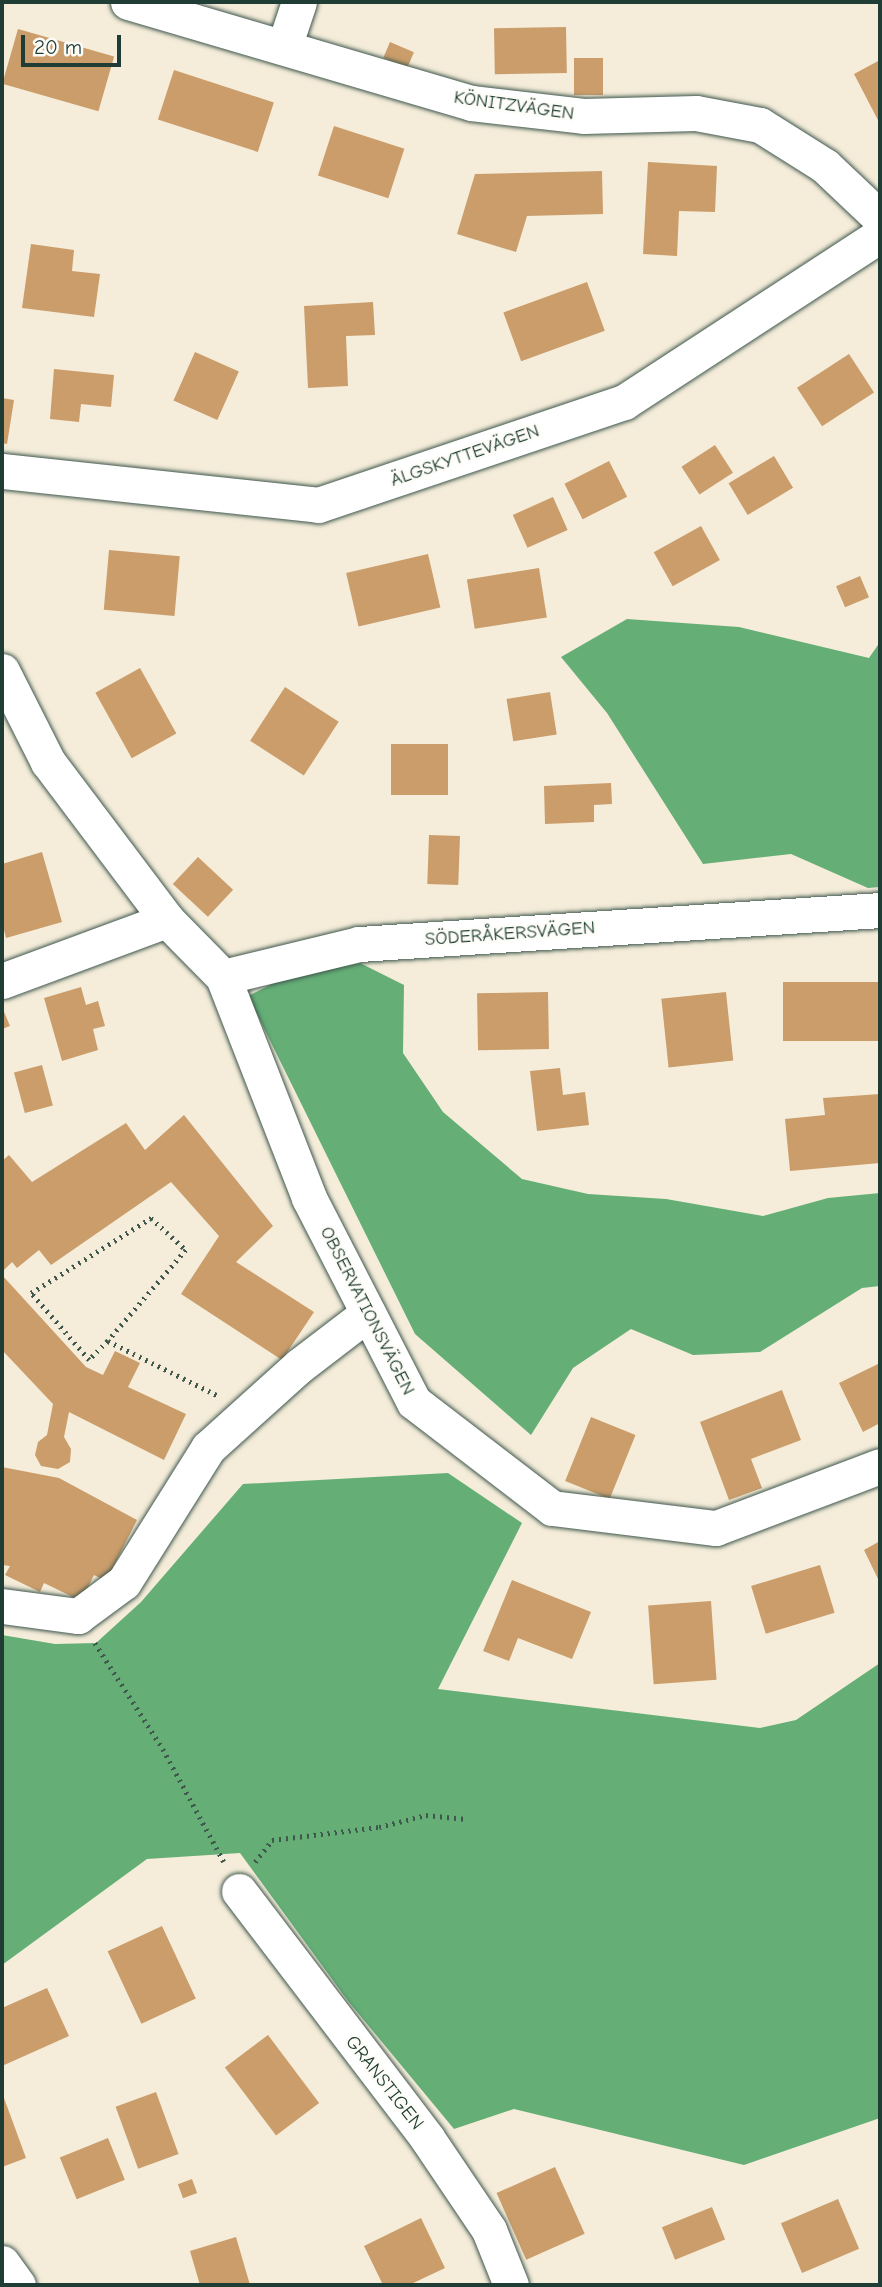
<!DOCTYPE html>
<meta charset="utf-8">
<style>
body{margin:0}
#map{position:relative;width:882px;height:2287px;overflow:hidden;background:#f5edda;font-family:"Comic Neue",sans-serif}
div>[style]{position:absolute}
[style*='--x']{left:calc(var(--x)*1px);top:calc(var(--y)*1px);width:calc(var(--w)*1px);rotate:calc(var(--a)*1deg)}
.forest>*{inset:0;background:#65af77}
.building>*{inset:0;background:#ca9d6b;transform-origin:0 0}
.path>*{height:4.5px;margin-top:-2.25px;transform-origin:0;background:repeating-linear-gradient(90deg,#3f574d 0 2px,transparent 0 7px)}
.roads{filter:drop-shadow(0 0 2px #3f574d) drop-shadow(0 0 2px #3f574d)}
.minor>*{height:35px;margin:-17.5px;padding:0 17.5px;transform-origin:17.5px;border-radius:17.5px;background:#fff}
span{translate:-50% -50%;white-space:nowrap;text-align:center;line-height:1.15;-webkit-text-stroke:5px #fdfcf7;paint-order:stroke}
.street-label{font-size:19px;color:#1f3d34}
.frame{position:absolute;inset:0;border:4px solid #1f3d34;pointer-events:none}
.scale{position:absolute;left:21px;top:35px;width:100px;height:32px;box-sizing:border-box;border:4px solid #1f3d34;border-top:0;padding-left:9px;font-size:21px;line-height:24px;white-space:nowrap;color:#1f3d34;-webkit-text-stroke:5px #fdfcf7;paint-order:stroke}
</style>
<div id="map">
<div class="forest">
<i style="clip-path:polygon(627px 619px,739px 627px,869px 658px,880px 642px,880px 887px,868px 888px,791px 854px,703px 864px,607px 713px,561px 657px)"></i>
<i style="clip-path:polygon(360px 963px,404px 985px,403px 1053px,443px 1112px,522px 1179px,588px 1194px,666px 1199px,763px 1216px,828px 1198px,880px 1193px,880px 1286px,862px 1288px,760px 1352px,693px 1355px,631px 1329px,573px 1368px,531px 1435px,415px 1334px,248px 996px,280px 980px)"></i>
<i style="clip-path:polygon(448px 1473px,522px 1523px,438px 1689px,760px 1728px,796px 1720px,880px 1663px,880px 2118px,744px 2165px,514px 2109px,454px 2129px,348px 2001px,240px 1853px,147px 1859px,2px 1965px,2px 1635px,55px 1644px,96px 1643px,141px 1602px,243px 1484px)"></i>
</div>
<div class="building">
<i style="left:566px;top:27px;width:46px;height:72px;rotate:89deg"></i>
<i style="left:18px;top:29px;width:100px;height:57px;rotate:16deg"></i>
<i style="left:390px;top:42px;width:26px;height:17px;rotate:23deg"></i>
<i style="left:574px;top:58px;width:29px;height:37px"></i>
<i style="clip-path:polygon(880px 60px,880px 124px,854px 74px)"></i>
<i style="left:174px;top:70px;width:105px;height:52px;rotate:18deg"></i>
<i style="left:334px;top:126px;width:74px;height:52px;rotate:18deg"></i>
<i style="clip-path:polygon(648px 162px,717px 166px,715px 212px,679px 211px,677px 256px,643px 254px)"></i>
<i style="clip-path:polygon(602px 171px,603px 214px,527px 216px,516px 252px,457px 234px,475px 174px)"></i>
<i style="clip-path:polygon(31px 244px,74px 250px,72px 271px,100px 274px,94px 317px,22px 308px)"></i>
<i style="left:587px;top:282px;width:52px;height:89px;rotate:70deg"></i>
<i style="clip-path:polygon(373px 302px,375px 335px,346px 336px,348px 386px,308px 388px,304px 306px)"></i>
<i style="left:195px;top:352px;width:48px;height:53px;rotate:24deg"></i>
<i style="left:849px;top:354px;width:46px;height:62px;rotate:57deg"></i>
<i style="clip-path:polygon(54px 369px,114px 375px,111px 407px,81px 404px,79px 422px,50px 419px)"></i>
<i style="clip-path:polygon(2px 398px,14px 400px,7px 444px,2px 443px)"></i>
<i style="left:715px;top:445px;width:33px;height:40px;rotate:57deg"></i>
<i style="left:774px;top:456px;width:37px;height:53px;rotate:59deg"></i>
<i style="left:609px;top:461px;width:40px;height:50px;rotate:63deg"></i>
<i style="left:553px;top:497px;width:36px;height:44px;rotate:66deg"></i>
<i style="left:701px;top:526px;width:39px;height:54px;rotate:61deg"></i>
<i style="left:109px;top:550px;width:71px;height:60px;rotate:5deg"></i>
<i style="left:428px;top:554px;width:55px;height:84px;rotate:77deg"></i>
<i style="left:539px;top:568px;width:50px;height:73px;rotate:81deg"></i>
<i style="left:860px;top:576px;width:23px;height:26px;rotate:67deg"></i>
<i style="left:140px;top:668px;width:75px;height:51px;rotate:61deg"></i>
<i style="left:285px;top:687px;width:64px;height:64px;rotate:33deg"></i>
<i style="left:550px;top:692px;width:43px;height:44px;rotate:81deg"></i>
<i style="left:391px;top:744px;width:57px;height:51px"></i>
<i style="clip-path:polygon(611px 783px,612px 804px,594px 805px,594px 822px,545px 824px,544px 786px)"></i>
<i style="left:429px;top:835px;width:31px;height:49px;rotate:2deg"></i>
<i style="clip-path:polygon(42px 852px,62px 922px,6px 938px,2px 922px,2px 864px)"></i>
<i style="left:198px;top:857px;width:48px;height:37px;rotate:43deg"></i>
<i style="left:880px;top:982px;width:59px;height:97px;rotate:90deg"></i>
<i style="clip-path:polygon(81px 987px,86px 1005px,98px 1001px,105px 1026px,93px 1029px,98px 1050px,62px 1061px,44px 998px)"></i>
<i style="left:548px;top:992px;width:57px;height:71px;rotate:89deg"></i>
<i style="left:726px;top:992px;width:69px;height:65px;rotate:84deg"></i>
<i style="clip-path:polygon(2px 1007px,10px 1026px,2px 1029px)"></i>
<i style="left:42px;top:1065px;width:42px;height:29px;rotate:75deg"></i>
<i style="clip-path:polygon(560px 1068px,563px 1095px,585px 1092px,589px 1125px,537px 1131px,530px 1071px)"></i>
<i style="clip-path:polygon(880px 1094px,880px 1163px,790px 1171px,785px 1119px,825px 1115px,823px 1098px)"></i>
<i style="clip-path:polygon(184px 1115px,273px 1226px,236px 1262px,314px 1312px,282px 1360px,181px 1294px,219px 1236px,171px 1182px,51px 1265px,39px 1250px,17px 1268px,12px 1262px,2px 1272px,2px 1161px,9px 1155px,32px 1182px,126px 1123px,145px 1150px)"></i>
<i style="clip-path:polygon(2px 1275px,86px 1367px,103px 1375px,115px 1351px,140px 1363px,128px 1387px,186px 1414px,164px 1460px,69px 1412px,64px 1437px,71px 1449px,70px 1462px,58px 1469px,41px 1466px,35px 1455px,38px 1442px,47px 1435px,53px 1404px,2px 1350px)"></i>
<i style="clip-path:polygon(880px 1363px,880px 1423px,863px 1432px,839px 1383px)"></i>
<i style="clip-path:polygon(782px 1390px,801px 1440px,751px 1459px,762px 1488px,729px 1500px,700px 1422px)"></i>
<i style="left:591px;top:1417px;width:48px;height:69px;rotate:22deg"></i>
<i style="clip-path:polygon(2px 1467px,59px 1478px,137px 1520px,106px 1581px,94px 1575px,81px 1601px,44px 1583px,40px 1592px,5px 1575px,10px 1566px,2px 1565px)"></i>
<i style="clip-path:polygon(880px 1541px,880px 1583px,864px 1550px)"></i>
<i style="left:820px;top:1565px;width:50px;height:72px;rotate:73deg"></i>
<i style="clip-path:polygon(512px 1580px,591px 1612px,572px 1659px,518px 1638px,509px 1661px,483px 1651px)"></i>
<i style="left:711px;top:1601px;width:79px;height:63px;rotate:86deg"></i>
<i style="left:162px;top:1926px;width:80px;height:60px;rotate:65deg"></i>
<i style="clip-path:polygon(47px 1988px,69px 2036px,2px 2066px,2px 2008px)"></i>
<i style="left:268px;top:2035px;width:85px;height:54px;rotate:53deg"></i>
<i style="left:156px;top:2092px;width:66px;height:43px;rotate:70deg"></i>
<i style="clip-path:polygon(4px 2098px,26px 2158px,2px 2167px,2px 2099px)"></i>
<i style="left:108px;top:2138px;width:45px;height:52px;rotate:68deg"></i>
<i style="left:555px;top:2167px;width:73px;height:64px;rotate:66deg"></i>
<i style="left:192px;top:2179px;width:15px;height:15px;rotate:70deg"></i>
<i style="left:838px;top:2199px;width:54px;height:62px;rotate:67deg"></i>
<i style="left:712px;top:2207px;width:35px;height:54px;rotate:68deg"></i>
<i style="clip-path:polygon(421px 2218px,445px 2268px,409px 2285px,383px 2285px,364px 2246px)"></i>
<i style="clip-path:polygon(236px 2237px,250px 2285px,200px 2285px,190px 2251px)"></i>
</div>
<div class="path">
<i style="--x:108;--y:1341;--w:27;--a:135"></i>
<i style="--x:89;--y:1360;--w:89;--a:-130.9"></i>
<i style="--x:31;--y:1293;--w:142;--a:-32"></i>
<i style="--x:151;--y:1218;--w:47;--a:42.4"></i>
<i style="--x:186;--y:1250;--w:120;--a:130.6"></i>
<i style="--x:108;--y:1341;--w:122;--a:26.4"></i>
<i style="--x:95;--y:1643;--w:126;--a:57.3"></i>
<i style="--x:163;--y:1749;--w:128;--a:61.6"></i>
<i style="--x:255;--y:1862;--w:28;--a:-52"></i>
<i style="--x:272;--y:1840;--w:108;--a:-6.9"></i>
<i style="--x:379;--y:1827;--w:49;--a:-14.3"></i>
<i style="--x:426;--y:1815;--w:40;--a:5.7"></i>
</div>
<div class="roads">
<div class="minor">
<i style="--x:128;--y:2;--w:358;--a:16.4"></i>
<i style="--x:471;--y:103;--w:113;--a:6.6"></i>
<i style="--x:583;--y:116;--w:113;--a:-1.5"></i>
<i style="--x:696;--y:113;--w:65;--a:10.6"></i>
<i style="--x:760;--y:125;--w:77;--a:32.2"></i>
<i style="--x:825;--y:166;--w:76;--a:43.4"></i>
<i style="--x:284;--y:47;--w:47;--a:-71.6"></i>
<i style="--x:2;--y:471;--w:318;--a:6.1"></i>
<i style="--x:318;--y:505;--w:323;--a:-18.6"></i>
<i style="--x:624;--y:402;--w:306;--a:-33.1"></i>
<i style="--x:2;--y:671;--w:102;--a:63.2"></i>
<i style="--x:48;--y:762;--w:198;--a:53"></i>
<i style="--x:167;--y:920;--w:80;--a:45.5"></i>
<i style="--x:223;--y:977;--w:140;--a:-13.6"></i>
<i style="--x:359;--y:944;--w:522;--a:-3.73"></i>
<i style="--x:223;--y:977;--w:237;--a:68.7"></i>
<i style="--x:309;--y:1198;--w:229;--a:62.8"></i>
<i style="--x:414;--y:1402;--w:174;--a:37.5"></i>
<i style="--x:552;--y:1508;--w:165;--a:7"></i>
<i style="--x:716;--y:1528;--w:175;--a:-20.7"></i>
<i style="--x:2;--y:981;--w:176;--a:-20.3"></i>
<i style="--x:2;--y:1606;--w:77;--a:7.5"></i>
<i style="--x:78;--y:1616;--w:57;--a:-36.5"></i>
<i style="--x:124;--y:1582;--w:158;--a:-57.9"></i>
<i style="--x:208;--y:1448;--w:122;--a:-42"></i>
<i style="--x:299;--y:1366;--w:87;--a:-37.5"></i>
<i style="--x:239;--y:1891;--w:310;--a:52.7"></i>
<i style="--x:427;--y:2138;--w:111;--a:56"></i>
<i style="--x:489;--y:2230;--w:59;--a:68.2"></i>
<i style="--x:2;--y:2263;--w:27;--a:54"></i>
</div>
</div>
<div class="street-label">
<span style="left:514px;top:106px;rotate:8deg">KÖNITZVÄGEN</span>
<span style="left:465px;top:456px;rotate:-19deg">ÄLGSKYTTEVÄGEN</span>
<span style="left:510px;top:934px;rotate:-4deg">SÖDERÅKERSVÄGEN</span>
<span style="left:367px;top:1311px;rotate:63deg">OBSERVATIONSVÄGEN</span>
<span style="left:384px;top:2083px;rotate:52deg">GRANSTIGEN</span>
</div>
<div class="frame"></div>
<div class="scale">20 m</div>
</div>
